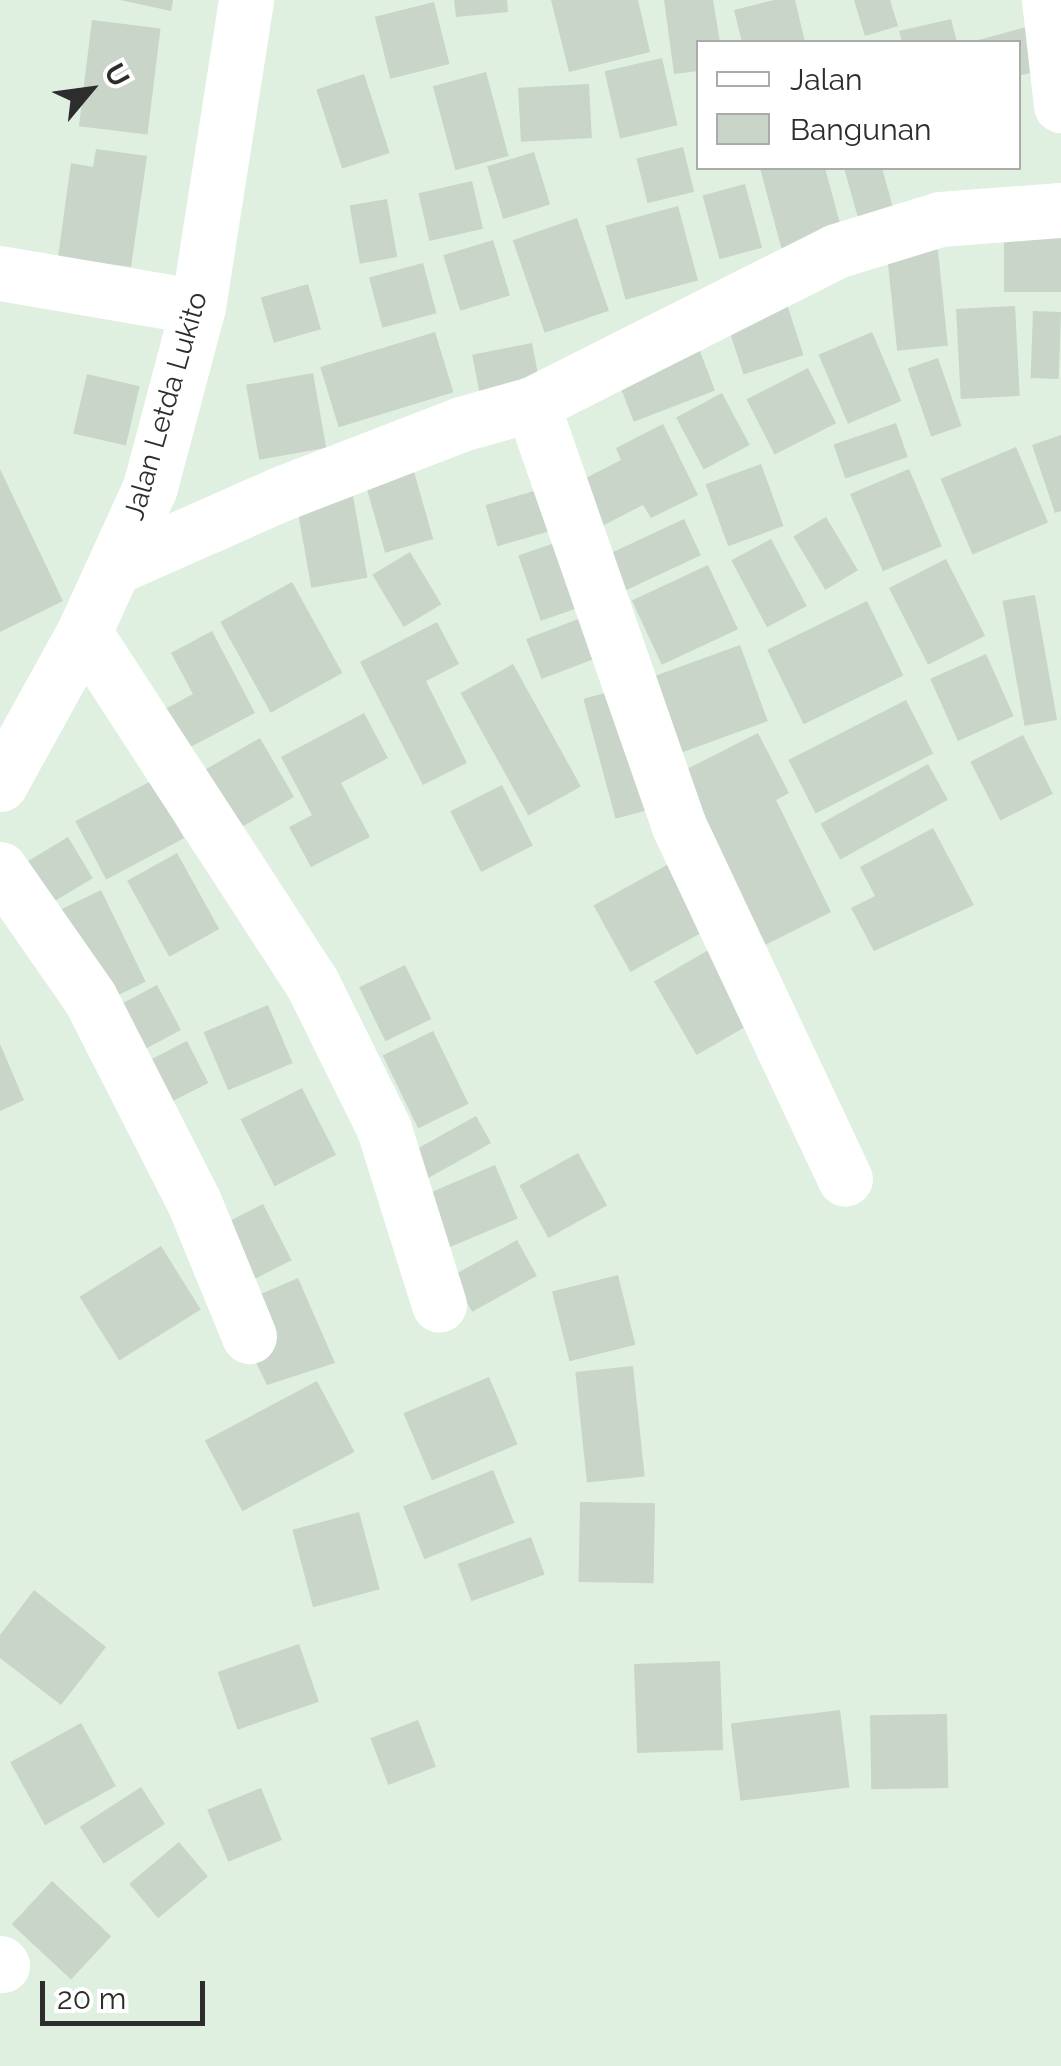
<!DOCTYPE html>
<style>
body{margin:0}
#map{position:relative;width:1061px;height:2066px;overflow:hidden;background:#dfefe0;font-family:Raleway,sans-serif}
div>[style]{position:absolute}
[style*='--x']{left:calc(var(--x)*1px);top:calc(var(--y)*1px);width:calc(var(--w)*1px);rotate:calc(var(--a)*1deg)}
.building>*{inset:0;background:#c8d5c8;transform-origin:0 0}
.street>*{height:55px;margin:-27.5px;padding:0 27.5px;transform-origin:27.5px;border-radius:27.5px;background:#fff}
.secondary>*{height:55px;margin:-27.5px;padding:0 27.5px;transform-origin:27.5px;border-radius:27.5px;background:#fff}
span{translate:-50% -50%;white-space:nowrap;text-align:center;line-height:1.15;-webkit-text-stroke:10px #fff;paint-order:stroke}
.street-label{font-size:28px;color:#2d2d2d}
.legend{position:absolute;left:696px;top:40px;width:325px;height:130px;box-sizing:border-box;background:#fff;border:2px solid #ababab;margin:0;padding:12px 18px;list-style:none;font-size:30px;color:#2d2d2d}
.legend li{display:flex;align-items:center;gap:20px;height:50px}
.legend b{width:50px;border:2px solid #ababab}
.north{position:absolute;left:40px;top:40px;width:100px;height:100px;-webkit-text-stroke:8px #fff;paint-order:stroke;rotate:61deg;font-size:28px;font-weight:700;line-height:40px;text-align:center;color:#2d2d2d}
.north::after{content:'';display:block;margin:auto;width:35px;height:45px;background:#2d2d2d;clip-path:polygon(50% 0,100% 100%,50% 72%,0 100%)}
.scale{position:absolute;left:40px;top:1981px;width:165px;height:45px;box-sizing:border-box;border:5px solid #2d2d2d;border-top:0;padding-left:12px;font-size:30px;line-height:35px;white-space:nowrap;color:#2d2d2d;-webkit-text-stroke:8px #fff;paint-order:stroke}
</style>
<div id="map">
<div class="building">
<i style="clip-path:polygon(120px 0,173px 0,171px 11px)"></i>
<i style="clip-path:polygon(454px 0,507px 0,508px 12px,456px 17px)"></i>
<i style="clip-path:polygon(551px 0,638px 0,650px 52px,569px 72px)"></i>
<i style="clip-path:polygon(664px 0,713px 0,720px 42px,698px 42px,698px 71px,674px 74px)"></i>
<i style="clip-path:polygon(774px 0,795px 0,805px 42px,742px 42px,734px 10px)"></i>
<i style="clip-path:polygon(854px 0,890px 0,898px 26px,865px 36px)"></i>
<i style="left:434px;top:2px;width:64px;height:61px;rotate:76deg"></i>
<i style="clip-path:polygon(951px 19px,957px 42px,902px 42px,899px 31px)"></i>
<i style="left:92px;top:20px;width:69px;height:107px;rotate:7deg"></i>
<i style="clip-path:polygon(1030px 26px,1042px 70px,1018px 76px,1018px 42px,971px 42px)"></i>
<i style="left:662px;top:58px;width:69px;height:59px;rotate:77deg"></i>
<i style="left:486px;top:72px;width:87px;height:55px;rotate:75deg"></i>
<i style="left:364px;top:74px;width:83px;height:50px;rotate:72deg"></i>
<i style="left:589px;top:84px;width:54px;height:71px;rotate:87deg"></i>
<i style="left:683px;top:147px;width:46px;height:48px;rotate:76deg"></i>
<i style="clip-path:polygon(96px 149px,147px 156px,131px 267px,58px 257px,71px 163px,93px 167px)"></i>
<i style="left:534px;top:152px;width:55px;height:49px;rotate:73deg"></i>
<i style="clip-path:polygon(760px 168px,825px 168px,845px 242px,784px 258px)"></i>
<i style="clip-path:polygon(844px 168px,882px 168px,894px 211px,859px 221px)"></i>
<i style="left:472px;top:181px;width:49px;height:55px;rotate:77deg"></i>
<i style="left:745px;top:184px;width:66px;height:44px;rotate:75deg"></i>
<i style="left:387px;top:199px;width:59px;height:38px;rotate:80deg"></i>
<i style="left:678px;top:206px;width:77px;height:75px;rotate:75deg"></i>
<i style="left:577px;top:218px;width:98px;height:68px;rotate:71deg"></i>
<i style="left:1061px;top:235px;width:57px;height:57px;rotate:90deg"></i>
<i style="left:493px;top:240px;width:58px;height:52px;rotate:73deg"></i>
<i style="left:937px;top:242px;width:104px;height:51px;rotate:84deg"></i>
<i style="left:423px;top:263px;width:52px;height:56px;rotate:75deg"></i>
<i style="left:308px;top:284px;width:47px;height:49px;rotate:74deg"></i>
<i style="left:784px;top:295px;width:63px;height:63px;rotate:72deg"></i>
<i style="left:1015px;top:306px;width:90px;height:59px;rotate:87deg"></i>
<i style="left:1033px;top:311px;width:28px;height:67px;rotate:2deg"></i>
<i style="left:435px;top:332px;width:63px;height:120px;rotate:73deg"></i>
<i style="left:872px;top:332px;width:75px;height:58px;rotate:67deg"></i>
<i style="left:696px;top:341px;width:53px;height:87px;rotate:69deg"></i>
<i style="left:532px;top:343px;width:46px;height:61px;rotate:79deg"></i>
<i style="left:938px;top:358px;width:72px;height:32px;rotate:71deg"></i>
<i style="left:808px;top:368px;width:62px;height:69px;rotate:63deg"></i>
<i style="left:313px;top:373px;width:76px;height:68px;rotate:80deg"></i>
<i style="left:87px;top:374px;width:54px;height:61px;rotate:13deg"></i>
<i style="left:722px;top:393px;width:59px;height:52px;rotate:62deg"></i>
<i style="left:896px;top:423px;width:36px;height:66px;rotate:71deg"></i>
<i style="clip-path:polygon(663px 424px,698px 495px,651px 518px,643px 505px,600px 527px,578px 482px,621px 460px,616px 448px)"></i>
<i style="clip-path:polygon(1061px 435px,1061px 511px,1055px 513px,1032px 445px)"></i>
<i style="left:1016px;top:447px;width:82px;height:82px;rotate:67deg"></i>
<i style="left:761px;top:464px;width:66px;height:59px;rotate:70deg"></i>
<i style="left:412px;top:465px;width:77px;height:50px;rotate:74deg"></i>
<i style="clip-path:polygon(0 469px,63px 601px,0 632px)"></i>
<i style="left:909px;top:469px;width:84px;height:64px;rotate:67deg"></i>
<i style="left:548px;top:487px;width:43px;height:65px;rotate:74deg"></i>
<i style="left:353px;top:496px;width:83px;height:57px;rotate:80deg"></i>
<i style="left:826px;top:517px;width:62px;height:38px;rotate:59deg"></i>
<i style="left:684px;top:519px;width:40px;height:84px;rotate:65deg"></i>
<i style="left:575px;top:536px;width:69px;height:60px;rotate:71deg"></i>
<i style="left:771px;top:539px;width:76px;height:45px;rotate:62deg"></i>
<i style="left:410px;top:552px;width:61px;height:44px;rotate:59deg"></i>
<i style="left:946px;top:559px;width:86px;height:64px;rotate:63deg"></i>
<i style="left:708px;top:565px;width:71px;height:84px;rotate:65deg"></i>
<i style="left:292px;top:582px;width:104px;height:82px;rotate:61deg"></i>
<i style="left:1035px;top:595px;width:127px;height:33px;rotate:80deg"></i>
<i style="left:867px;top:601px;width:83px;height:111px;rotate:64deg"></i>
<i style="left:599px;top:611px;width:43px;height:78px;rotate:69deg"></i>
<i style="clip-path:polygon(437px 622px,459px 664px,426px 681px,467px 763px,423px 785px,360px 662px)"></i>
<i style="clip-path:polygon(212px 631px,255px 713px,177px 754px,156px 714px,193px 694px,171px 653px)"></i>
<i style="left:740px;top:645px;width:81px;height:93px;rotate:70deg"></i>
<i style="left:986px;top:654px;width:68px;height:61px;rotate:66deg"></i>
<i style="left:513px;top:664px;width:140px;height:60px;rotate:61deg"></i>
<i style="left:624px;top:688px;width:124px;height:42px;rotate:75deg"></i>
<i style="left:906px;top:700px;width:60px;height:132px;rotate:63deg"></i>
<i style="clip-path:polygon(364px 713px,388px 758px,341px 783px,370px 837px,311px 867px,289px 827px,312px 815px,281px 757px)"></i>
<i style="clip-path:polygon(758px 733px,789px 793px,776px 800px,831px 912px,765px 945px,679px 773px)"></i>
<i style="left:1023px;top:735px;width:66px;height:59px;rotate:63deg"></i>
<i style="left:260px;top:738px;width:68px;height:71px;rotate:60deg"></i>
<i style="left:928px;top:764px;width:41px;height:123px;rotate:61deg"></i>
<i style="left:153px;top:780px;width:66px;height:88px;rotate:62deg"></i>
<i style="left:502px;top:785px;width:68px;height:58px;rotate:63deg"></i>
<i style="clip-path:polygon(933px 828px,974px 905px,874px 951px,851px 908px,875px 896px,860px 867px)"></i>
<i style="left:68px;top:837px;width:48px;height:62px;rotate:59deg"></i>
<i style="left:177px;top:853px;width:87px;height:57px;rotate:61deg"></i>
<i style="left:674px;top:861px;width:76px;height:92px;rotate:61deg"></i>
<i style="left:101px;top:890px;width:102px;height:56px;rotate:64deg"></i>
<i style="left:719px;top:944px;width:85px;height:75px;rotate:60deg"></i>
<i style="left:405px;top:965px;width:60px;height:51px;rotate:64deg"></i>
<i style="left:157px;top:985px;width:51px;height:56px;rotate:62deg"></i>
<i style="left:268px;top:1005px;width:63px;height:70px;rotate:67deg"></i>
<i style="left:433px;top:1031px;width:81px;height:56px;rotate:64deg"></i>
<i style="left:187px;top:1041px;width:47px;height:57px;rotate:63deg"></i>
<i style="clip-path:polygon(0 1044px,24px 1100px,0 1111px)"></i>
<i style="left:302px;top:1088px;width:75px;height:69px;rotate:63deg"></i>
<i style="left:476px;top:1116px;width:31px;height:72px;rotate:61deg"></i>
<i style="left:578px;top:1153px;width:60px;height:67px;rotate:61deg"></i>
<i style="left:495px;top:1165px;width:58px;height:74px;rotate:67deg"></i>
<i style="left:263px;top:1204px;width:63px;height:47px;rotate:63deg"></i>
<i style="left:517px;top:1240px;width:41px;height:74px;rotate:61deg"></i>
<i style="left:161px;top:1246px;width:75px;height:96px;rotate:58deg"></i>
<i style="left:618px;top:1275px;width:72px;height:68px;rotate:76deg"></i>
<i style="clip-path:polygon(298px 1278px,335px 1363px,267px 1385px,250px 1350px,254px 1297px)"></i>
<i style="left:633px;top:1366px;width:111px;height:58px;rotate:84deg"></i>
<i style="left:489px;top:1377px;width:73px;height:93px;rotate:67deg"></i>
<i style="left:317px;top:1381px;width:80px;height:127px;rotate:62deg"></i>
<i style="left:493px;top:1470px;width:57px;height:97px;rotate:68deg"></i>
<i style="left:580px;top:1502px;width:75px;height:80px;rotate:1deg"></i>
<i style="left:359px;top:1512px;width:80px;height:69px;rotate:75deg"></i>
<i style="left:531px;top:1537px;width:40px;height:78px;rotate:70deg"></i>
<i style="clip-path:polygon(34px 1590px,106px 1647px,61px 1705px,0 1658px,0 1635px)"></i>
<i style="left:299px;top:1644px;width:61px;height:86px;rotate:71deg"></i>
<i style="left:720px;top:1661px;width:89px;height:86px;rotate:88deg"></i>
<i style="left:840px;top:1710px;width:78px;height:110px;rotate:83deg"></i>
<i style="left:947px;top:1714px;width:74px;height:77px;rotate:89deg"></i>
<i style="left:418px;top:1720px;width:50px;height:51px;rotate:69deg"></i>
<i style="left:81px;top:1723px;width:72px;height:81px;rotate:61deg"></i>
<i style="left:141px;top:1787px;width:44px;height:73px;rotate:57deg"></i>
<i style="left:261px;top:1788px;width:56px;height:58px;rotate:68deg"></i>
<i style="left:179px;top:1842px;width:45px;height:65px;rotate:50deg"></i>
<i style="left:52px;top:1881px;width:81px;height:59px;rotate:43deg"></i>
</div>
<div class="street">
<i style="--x:1049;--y:0;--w:106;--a:83.5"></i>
<i style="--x:0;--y:273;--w:201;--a:9.7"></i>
<i style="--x:532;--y:404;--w:445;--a:70.8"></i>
<i style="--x:678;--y:824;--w:392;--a:64.8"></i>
<i style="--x:117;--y:566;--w:178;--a:-23.8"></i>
<i style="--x:280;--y:494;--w:194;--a:-21.1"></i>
<i style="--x:461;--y:424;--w:74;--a:-15.7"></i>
<i style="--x:532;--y:404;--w:340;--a:-26.7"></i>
<i style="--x:836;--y:251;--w:109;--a:-17.1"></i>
<i style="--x:940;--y:219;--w:121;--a:-4.3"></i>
<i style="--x:84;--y:632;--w:419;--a:57"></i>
<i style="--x:312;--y:983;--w:163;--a:63.7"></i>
<i style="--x:384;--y:1129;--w:184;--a:72.6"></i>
<i style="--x:0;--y:869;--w:157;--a:55.1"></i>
<i style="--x:90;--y:998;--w:229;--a:63"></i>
<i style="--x:194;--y:1202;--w:145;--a:67.7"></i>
<i style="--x:0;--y:1963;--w:3;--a:45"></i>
</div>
<div class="secondary">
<i style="--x:0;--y:784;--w:174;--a:-61.1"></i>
<i style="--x:84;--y:632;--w:159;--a:-65.5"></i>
<i style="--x:150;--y:487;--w:186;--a:-75.1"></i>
<i style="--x:198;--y:307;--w:311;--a:-81.1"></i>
</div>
<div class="street-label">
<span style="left:166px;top:406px;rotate:-74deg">Jalan Letda Lukito</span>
</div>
<ul class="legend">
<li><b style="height:12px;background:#fff"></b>Jalan</li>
<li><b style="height:28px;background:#c8d5c8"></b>Bangunan</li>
</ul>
<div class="north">U</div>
<div class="scale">20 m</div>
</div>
